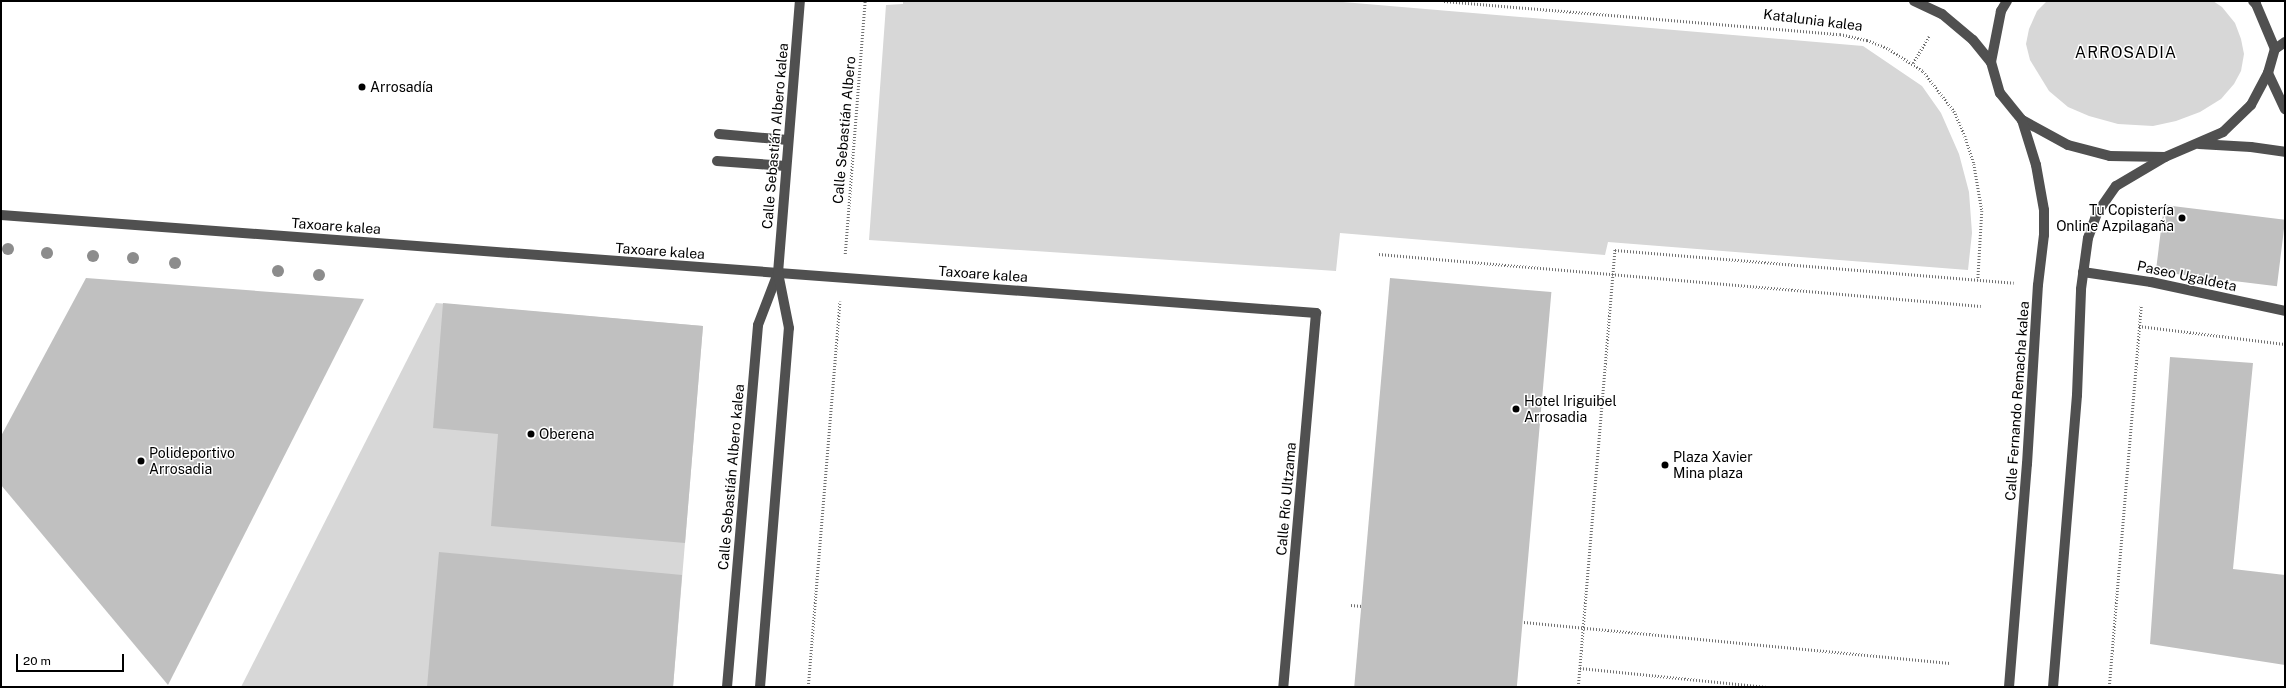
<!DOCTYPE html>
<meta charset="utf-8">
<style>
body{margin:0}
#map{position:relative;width:2286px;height:688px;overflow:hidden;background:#fff;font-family:"Public Sans",sans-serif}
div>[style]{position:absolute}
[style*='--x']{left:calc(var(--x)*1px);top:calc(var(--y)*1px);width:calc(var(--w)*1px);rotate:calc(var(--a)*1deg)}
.green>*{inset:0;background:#d7d7d7}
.building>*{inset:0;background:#c0c0c0;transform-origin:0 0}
.path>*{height:2.5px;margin-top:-1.25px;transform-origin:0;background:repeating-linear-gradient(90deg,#727272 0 1px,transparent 0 3px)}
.minor>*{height:10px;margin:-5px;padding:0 5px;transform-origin:5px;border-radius:5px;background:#505050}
.trees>*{width:12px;height:12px;margin:-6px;border-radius:50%;background:#8c8c8c}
.dots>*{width:11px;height:11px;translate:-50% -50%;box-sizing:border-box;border:2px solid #fff;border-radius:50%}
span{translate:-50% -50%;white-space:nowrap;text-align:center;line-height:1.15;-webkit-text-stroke:3px #fff;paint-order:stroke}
.street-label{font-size:14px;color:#000}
.poi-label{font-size:14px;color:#000}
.left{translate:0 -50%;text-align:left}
.right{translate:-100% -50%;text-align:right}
.quarter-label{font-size:16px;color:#000;letter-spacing:1px}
.frame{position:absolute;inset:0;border:2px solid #000;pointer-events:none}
.scale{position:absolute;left:16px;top:654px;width:108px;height:18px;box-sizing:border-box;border:2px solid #000;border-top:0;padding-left:5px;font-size:12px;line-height:14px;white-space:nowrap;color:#000;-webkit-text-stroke:3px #fff;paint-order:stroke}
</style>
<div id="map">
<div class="green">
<i style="clip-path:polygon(903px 1px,1331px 1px,1863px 46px,1922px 86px,1941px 113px,1959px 154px,1969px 192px,1972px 233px,1968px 270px,1608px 242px,1605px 255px,1340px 233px,1336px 271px,869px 240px,886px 5px,903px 4px)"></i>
<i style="clip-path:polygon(2047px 1px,2213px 1px,2222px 7px,2235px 23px,2241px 39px,2244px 54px,2241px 71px,2234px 84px,2221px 99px,2200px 112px,2176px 121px,2153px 126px,2118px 124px,2089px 116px,2068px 107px,2049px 91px,2030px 60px,2026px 44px,2029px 29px,2037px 11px)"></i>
<i style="clip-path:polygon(436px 303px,703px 326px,673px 687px,241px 687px)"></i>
</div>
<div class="building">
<i style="left:2164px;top:205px;width:122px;height:67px;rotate:7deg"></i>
<i style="clip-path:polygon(86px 278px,364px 299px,168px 685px,1px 485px,1px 436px)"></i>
<i style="left:1390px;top:278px;width:162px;height:410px;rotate:5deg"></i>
<i style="clip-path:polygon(443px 303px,703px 326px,685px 543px,491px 526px,498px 434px,433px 428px)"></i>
<i style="clip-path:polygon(2170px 357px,2253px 363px,2233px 569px,2285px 575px,2285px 665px,2150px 644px)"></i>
<i style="clip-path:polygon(439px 552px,682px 575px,673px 687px,427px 687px)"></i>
</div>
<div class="path">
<i style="--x:1444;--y:1;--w:397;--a:4.8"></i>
<i style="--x:1840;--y:34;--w:28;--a:13"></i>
<i style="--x:1867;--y:40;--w:24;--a:22"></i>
<i style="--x:1889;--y:49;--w:40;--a:32.9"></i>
<i style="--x:1923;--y:71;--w:51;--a:52.2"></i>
<i style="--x:1954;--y:111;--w:27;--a:66"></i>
<i style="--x:1965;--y:136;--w:29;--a:72"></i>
<i style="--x:1974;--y:164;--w:48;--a:80.3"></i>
<i style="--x:1982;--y:211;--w:69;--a:93.3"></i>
<i style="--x:1913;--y:63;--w:31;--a:-59"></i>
<i style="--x:845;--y:254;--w:254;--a:-85.5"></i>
<i style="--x:1379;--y:254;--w:604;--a:4.94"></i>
<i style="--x:2139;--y:326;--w:147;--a:7"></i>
<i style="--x:1351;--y:605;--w:11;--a:5"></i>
<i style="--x:1524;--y:622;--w:428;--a:5.5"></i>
<i style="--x:1580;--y:668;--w:188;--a:5.8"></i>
<i style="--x:808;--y:687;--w:387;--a:-85.3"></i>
<i style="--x:1578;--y:687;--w:439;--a:-85.2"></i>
<i style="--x:1615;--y:250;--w:400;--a:4.7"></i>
<i style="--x:2109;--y:687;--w:383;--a:-85.2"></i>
</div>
<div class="minor">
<i style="--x:1914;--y:1;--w:31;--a:25"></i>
<i style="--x:1942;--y:14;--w:40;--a:40"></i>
<i style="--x:1973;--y:40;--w:28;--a:51"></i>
<i style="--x:2007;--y:1;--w:12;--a:121"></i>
<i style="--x:2001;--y:11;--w:52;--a:101.1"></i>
<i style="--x:1991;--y:62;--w:32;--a:74"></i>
<i style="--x:2000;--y:93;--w:35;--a:51"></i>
<i style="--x:2022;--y:120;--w:52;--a:28.5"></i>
<i style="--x:2068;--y:145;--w:43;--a:14.7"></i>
<i style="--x:2110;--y:156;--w:55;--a:1"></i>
<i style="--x:2165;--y:157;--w:63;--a:-23.3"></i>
<i style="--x:2223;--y:132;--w:39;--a:-44"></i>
<i style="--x:2251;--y:105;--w:36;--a:-62"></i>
<i style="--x:2268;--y:73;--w:25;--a:-74"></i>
<i style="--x:2275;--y:49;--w:49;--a:-112.9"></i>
<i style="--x:2256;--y:4;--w:4;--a:-135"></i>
<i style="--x:2275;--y:49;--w:12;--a:-35"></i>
<i style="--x:2268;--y:73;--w:40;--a:65"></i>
<i style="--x:719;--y:134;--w:69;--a:5"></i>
<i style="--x:2199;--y:144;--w:52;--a:3.3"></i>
<i style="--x:2251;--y:147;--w:34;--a:8"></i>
<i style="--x:717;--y:161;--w:69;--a:4.1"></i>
<i style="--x:1;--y:215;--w:1319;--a:4.26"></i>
<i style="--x:1316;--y:313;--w:375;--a:95"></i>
<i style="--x:2083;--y:272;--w:69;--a:8.4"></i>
<i style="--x:2151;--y:282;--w:137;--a:12.2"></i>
<i style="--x:727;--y:687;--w:363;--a:-85.1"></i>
<i style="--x:758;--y:325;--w:56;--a:-69"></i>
<i style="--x:778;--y:273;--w:273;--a:-85.4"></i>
<i style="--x:760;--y:687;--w:360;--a:-85.4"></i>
<i style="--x:789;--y:328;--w:56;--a:-101.3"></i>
<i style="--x:2009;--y:687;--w:224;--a:-85.4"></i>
<i style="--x:2027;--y:464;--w:179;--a:-86.5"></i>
<i style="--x:2038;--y:285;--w:50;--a:-83.2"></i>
<i style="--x:2044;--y:235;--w:25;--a:-90"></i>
<i style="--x:2044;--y:210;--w:46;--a:-100.1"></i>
<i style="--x:2036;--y:165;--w:47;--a:-107.3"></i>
<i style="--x:2053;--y:687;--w:293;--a:-85.3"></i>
<i style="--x:2077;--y:395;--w:106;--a:-87.8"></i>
<i style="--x:2081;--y:289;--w:51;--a:-82.2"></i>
<i style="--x:2088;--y:238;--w:27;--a:-70"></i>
<i style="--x:2097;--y:213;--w:33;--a:-55"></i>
<i style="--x:2116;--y:186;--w:57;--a:-30.6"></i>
</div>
<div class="trees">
<i style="left:8px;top:249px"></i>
<i style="left:47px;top:253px"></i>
<i style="left:93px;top:256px"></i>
<i style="left:133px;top:258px"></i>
<i style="left:175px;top:263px"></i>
<i style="left:278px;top:271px"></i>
<i style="left:319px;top:275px"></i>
</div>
<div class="dots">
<i style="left:362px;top:87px;background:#000"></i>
<i style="left:2182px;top:218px;background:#000"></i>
<i style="left:1516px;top:409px;background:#000"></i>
<i style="left:531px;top:434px;background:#000"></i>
<i style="left:141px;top:461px;background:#000"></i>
<i style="left:1665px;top:465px;background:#000"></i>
</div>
<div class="street-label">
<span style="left:1813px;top:20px;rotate:7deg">Katalunia kalea</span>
<span style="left:844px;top:130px;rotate:-85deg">Calle Sebastián Albero</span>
<span style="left:775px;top:136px;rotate:-85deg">Calle Sebastián Albero kalea</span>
<span style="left:336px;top:226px;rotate:4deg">Taxoare kalea</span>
<span style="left:660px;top:251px;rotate:4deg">Taxoare kalea</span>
<span style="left:983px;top:274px;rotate:4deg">Taxoare kalea</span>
<span style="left:2187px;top:276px;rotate:12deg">Paseo Ugaldeta</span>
<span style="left:2017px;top:401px;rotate:-86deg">Calle Fernando Remacha kalea</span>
<span style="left:731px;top:477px;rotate:-85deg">Calle Sebastián Albero kalea</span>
<span style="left:1286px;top:499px;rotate:-85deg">Calle Río Ultzama</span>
</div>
<div class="poi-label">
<span class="left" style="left:370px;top:87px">Arrosadía</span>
<span class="right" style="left:2174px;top:218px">Tu Copistería<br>Online Azpilagaña</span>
<span class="left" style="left:1524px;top:409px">Hotel Iriguibel<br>Arrosadia</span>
<span class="left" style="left:539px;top:434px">Oberena</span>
<span class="left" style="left:149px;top:461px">Polideportivo<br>Arrosadia</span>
<span class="left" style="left:1673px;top:465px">Plaza Xavier<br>Mina plaza</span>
</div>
<div class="quarter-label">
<span style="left:2126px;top:53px">ARROSADIA</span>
</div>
<div class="frame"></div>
<div class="scale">20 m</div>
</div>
